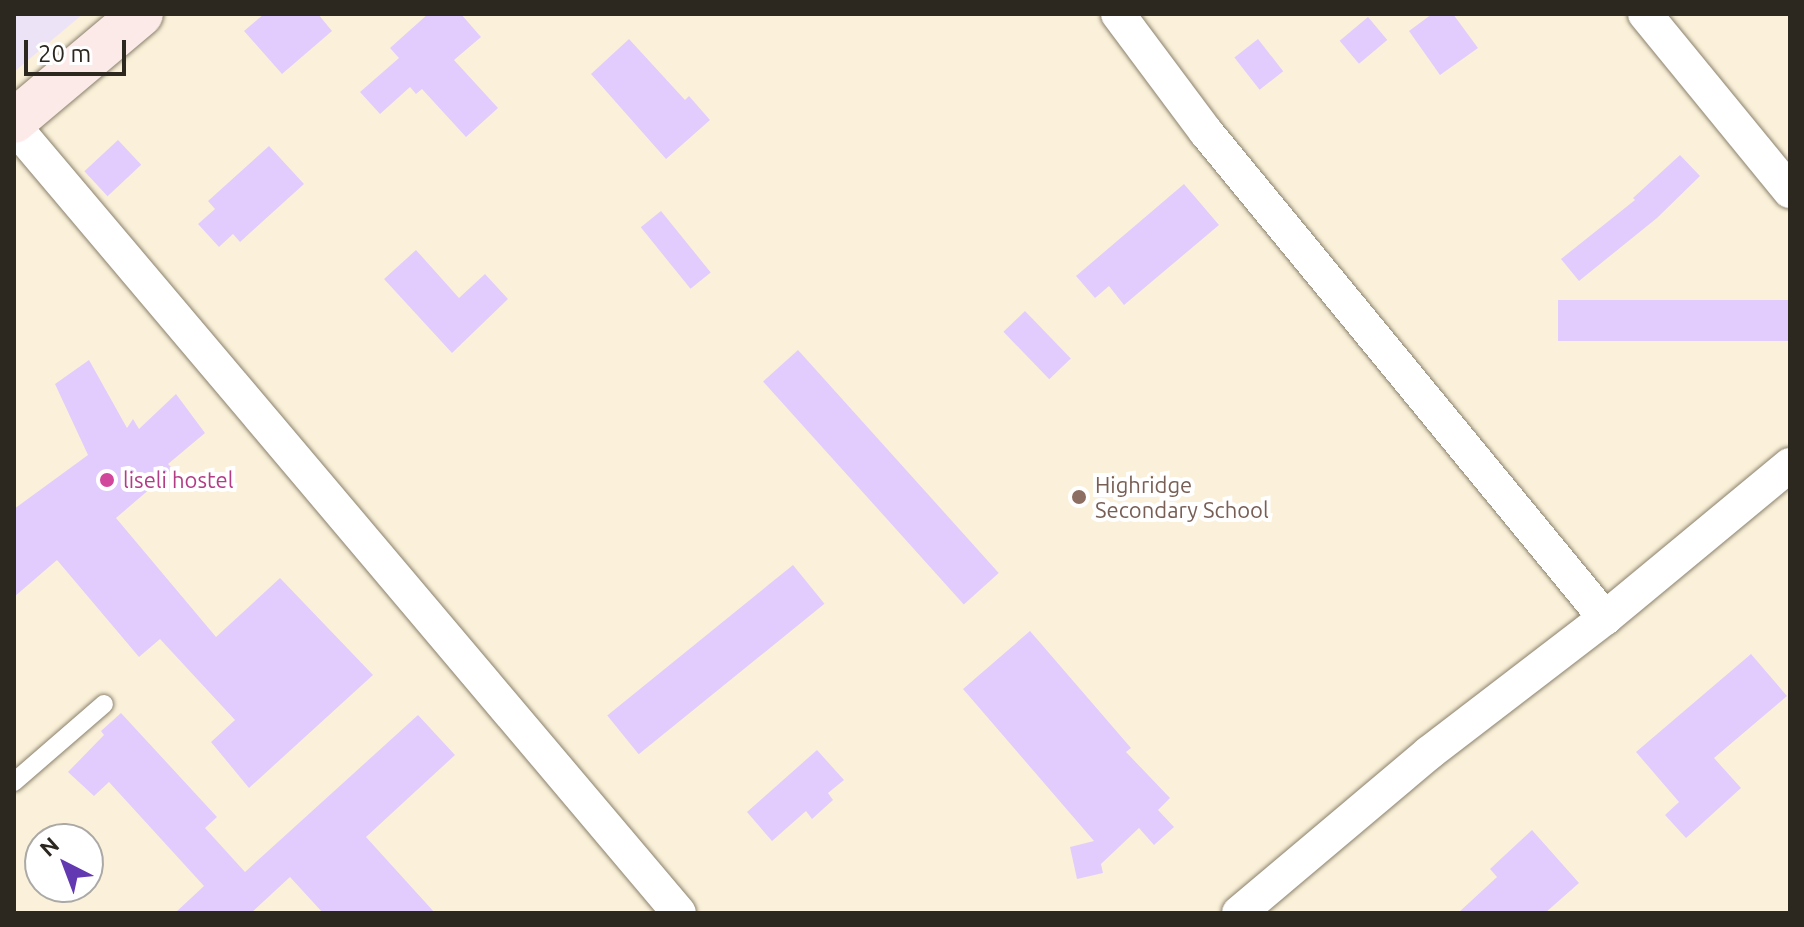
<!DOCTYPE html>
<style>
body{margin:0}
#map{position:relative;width:1804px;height:927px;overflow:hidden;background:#fbf1da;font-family:Ubuntu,sans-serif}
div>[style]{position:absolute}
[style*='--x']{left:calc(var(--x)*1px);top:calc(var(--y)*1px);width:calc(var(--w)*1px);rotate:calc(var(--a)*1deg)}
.education>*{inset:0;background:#ede3f7}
.building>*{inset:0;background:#e1ccfd;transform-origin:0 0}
.roads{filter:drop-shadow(0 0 2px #8a806c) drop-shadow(0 0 2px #8a806c)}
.lane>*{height:18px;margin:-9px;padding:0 9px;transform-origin:9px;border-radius:9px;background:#fff}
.street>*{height:34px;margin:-17px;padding:0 17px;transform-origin:17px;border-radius:17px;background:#fff}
.secondary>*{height:44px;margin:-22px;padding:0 22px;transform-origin:22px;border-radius:22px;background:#fceae8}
.dots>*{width:22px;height:22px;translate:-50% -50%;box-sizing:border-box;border:4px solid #fff;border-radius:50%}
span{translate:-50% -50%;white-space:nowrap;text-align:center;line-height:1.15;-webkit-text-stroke:8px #fff;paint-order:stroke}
.hotel-label{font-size:22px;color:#b23c85}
.left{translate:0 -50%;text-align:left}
.education-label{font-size:22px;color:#785e54}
.frame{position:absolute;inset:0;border:16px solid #2c2820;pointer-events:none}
.north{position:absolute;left:24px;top:823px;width:80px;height:80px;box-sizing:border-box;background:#fff;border:2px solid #aba9a6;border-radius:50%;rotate:318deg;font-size:22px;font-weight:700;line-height:32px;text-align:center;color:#2c2820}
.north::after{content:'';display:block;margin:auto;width:28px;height:36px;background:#6339b1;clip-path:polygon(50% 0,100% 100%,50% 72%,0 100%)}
.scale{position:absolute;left:24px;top:40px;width:102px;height:36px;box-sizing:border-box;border:4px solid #2c2820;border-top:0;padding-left:10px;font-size:24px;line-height:28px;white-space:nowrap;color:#2c2820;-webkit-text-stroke:6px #fff;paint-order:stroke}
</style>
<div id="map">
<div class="education">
<i style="clip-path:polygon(14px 14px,83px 14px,14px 72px)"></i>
</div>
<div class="building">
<i style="clip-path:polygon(264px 14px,318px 14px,332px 31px,282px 74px,244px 31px)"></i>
<i style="clip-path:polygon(428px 14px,461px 14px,481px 37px,454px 60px,498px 108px,466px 137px,422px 89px,416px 94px,410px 87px,380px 114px,360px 92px,399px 58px,390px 48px)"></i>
<i style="clip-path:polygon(1432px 14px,1453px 14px,1478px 48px,1440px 75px,1409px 31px)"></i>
<i style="left:1368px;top:17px;width:30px;height:37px;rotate:50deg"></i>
<i style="clip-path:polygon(629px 39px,685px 100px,689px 96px,710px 120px,666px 159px,591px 74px)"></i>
<i style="left:1258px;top:39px;width:41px;height:30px;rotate:52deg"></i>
<i style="left:118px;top:140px;width:34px;height:46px;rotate:47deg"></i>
<i style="clip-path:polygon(269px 146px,304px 184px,240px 242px,233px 234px,219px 247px,198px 224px,215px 209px,208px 201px)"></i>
<i style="clip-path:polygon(1680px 155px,1700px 176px,1657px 218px,1579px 281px,1561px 259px,1635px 200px,1633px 198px)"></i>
<i style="clip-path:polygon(1184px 184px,1219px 225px,1124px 305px,1109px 286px,1095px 298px,1076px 276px)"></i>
<i style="left:661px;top:211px;width:79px;height:26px;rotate:51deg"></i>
<i style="clip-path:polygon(416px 250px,459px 298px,485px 274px,508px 299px,452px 353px,384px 279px)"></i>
<i style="left:1790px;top:300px;width:41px;height:232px;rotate:90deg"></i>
<i style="left:1025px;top:311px;width:66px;height:30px;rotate:46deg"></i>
<i style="left:798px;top:350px;width:300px;height:47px;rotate:48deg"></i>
<i style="clip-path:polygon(89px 360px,127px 428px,133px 419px,139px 429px,176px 394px,205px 433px,168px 464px,173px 469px,116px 518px,216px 637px,280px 578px,373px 675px,249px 788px,211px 742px,235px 720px,160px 639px,139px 657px,57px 560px,14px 597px,14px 509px,88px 455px,55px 384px)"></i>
<i style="left:793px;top:565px;width:50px;height:239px;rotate:51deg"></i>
<i style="clip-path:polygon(1030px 631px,1131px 748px,1126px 752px,1170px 798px,1158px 810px,1174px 827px,1154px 845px,1139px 828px,1101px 864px,1103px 873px,1077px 879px,1070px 847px,1094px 841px,963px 689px)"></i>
<i style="clip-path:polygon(1751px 654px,1787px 696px,1714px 758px,1741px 788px,1686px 838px,1665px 815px,1679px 802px,1636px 752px)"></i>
<i style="clip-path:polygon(121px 713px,217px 817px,205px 828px,245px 872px,418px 715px,455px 755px,366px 837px,435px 913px,323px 913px,290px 877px,251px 913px,175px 913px,204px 886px,109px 782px,94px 796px,68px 772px,104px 735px,101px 731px)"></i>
<i style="clip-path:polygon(817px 750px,844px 780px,828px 793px,833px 800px,812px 819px,806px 811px,772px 841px,747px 812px)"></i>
<i style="clip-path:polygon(1532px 830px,1579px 883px,1545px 913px,1458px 913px,1497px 877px,1490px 869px)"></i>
</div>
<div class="roads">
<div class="lane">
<i style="--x:14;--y:782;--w:119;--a:-40.9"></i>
</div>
<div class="street">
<i style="--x:1118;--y:14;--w:147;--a:53.3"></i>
<i style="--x:1206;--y:132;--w:629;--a:50.61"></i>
<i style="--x:1645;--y:14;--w:229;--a:50.7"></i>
<i style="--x:14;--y:126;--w:1030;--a:49.8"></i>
<i style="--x:1239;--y:913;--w:248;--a:-40.1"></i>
<i style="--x:1429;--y:753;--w:222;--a:-37.5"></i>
<i style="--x:1605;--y:618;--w:240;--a:-39.6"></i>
</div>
<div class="secondary">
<i style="--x:14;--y:121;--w:166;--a:-40.1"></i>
</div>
</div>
<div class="dots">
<i style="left:107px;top:480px;background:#d1479c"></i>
<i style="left:1079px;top:497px;background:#8d6e63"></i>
</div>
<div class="hotel-label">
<span class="left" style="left:123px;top:480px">liseli hostel</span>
</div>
<div class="education-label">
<span class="left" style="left:1095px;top:497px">Highridge<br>Secondary School</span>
</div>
<div class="frame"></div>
<div class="north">N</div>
<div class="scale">20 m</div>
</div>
